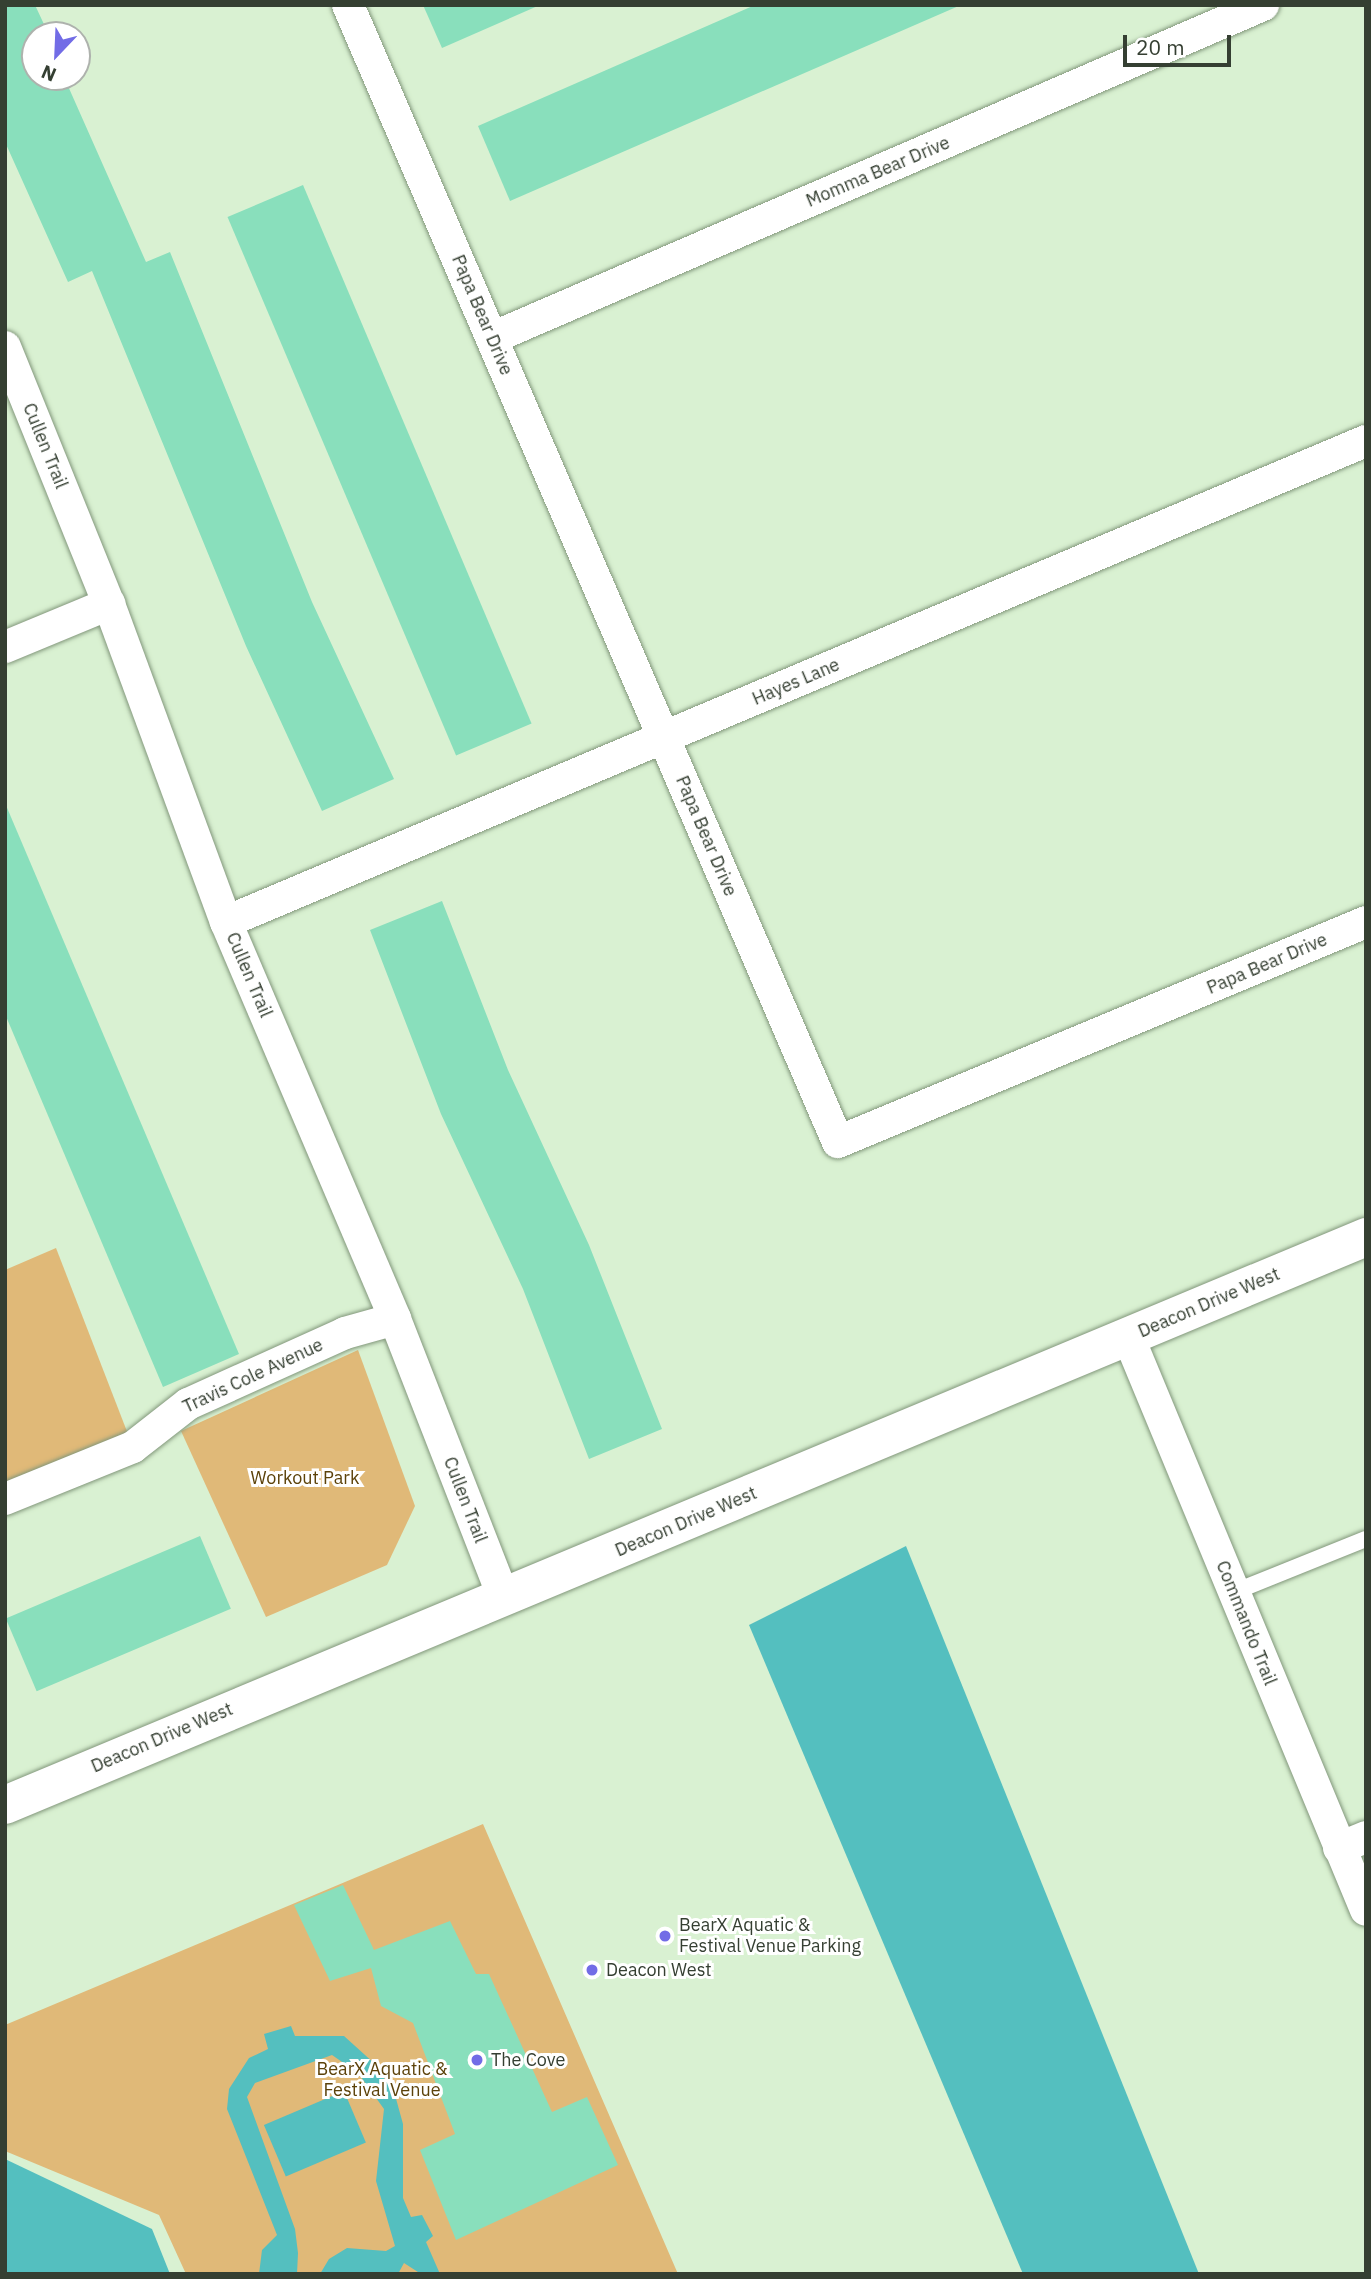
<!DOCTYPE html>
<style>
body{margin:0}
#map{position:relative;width:1371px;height:2279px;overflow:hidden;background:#d9f1d2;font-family:"IBM Plex Sans",sans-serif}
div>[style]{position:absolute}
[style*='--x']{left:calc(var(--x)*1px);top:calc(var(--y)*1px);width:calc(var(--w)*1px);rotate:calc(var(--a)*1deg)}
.green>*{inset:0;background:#e0b978}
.water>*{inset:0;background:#54bfbf;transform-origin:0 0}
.building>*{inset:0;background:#89dfbc;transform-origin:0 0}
.roads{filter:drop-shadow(0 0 2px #82977b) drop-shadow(0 0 2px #82977b)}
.service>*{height:16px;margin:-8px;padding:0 8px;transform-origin:8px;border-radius:8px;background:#fff}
.minor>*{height:32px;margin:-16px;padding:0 16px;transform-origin:16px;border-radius:16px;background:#fff}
.tertiary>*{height:38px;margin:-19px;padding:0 19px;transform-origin:19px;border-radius:19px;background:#fff}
.dots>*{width:19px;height:19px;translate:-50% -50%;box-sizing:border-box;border:4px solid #fff;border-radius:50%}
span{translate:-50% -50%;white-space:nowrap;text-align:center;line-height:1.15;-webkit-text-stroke:6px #fff;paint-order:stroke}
.street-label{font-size:18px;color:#353f32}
.park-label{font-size:18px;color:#5c420a}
.poi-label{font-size:18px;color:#353f32}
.left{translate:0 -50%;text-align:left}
.frame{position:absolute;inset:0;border:7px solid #353f32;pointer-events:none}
.north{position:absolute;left:21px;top:21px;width:70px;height:70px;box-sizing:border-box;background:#fff;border:2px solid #aeb2ad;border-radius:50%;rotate:203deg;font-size:19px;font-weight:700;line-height:28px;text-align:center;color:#353f32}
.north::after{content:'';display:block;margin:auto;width:24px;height:32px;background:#726ce6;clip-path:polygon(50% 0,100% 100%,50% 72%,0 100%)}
.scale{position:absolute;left:1123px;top:35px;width:108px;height:32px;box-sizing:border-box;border:4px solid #353f32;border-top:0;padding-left:9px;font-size:21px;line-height:24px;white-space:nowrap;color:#353f32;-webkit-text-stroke:5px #fff;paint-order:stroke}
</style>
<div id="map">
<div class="green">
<i style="clip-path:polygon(56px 1248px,133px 1447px,5px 1499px,5px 1270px)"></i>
<i style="clip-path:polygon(358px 1350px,415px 1506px,387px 1565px,266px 1617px,181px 1431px)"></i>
<i style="clip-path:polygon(483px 1824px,678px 2274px,186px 2274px,159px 2215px,5px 2151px,5px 2025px)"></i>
</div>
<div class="water">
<i style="clip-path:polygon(906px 1546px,1199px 2274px,1023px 2274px,749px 1625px)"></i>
<i style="clip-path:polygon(291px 2026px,295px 2036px,344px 2036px,375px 2064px,395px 2095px,403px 2124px,403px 2198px,411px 2217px,422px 2215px,433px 2236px,426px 2242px,440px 2274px,421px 2274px,404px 2263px,398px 2274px,320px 2274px,329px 2259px,347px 2248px,386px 2251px,395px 2246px,376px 2181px,384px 2109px,358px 2073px,332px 2055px,255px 2083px,247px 2097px,295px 2229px,298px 2253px,297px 2274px,259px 2274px,262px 2250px,277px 2235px,227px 2109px,229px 2089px,249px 2058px,268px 2049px,264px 2034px)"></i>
<i style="left:344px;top:2091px;width:56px;height:87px;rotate:67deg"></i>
<i style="clip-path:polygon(5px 2159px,152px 2229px,170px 2274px,5px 2274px)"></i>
</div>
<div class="building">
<i style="clip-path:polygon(5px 5px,35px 5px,49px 35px,35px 35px,35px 77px,64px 77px,146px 262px,170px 252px,312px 602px,394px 779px,322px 811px,246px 646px,92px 271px,68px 282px,5px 142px)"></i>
<i style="clip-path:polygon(423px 5px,540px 5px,442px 48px)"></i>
<i style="clip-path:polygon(755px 5px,961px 5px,510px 201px,478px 126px)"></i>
<i style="left:303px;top:185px;width:585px;height:82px;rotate:67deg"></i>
<i style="clip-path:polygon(5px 803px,239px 1354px,163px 1387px,5px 1014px)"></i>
<i style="clip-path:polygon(442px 901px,508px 1070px,589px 1245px,662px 1429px,589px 1459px,523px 1289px,441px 1114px,370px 930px)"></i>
<i style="left:200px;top:1536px;width:79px;height:211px;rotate:67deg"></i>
<i style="clip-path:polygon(343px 1885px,374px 1950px,450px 1921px,476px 1974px,489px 1974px,552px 2112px,587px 2097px,618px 2165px,456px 2240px,420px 2150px,455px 2134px,413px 2023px,381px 2006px,371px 1968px,330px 1981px,294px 1905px)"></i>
</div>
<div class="roads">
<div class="service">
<i style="--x:1234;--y:1592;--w:142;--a:-21.9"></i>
</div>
<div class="minor">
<i style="--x:348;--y:5;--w:1238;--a:66.69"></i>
<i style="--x:838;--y:1142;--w:572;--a:-22.62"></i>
<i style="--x:492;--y:338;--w:840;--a:-23.36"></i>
<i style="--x:5;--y:347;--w:277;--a:68"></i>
<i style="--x:109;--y:604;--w:339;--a:69.8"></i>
<i style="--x:226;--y:922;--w:431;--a:66.9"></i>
<i style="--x:395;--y:1319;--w:300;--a:68.7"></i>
<i style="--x:5;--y:647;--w:113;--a:-22.5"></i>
<i style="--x:226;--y:922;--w:1237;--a:-22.88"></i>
<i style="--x:1128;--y:1336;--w:621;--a:67.48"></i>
<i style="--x:5;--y:1499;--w:138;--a:-22.1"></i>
<i style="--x:133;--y:1447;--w:70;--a:-38"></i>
<i style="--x:188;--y:1404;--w:172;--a:-24.3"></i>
<i style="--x:345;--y:1333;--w:52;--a:-15.6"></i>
<i style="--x:1339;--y:1848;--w:29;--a:-22"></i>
</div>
<div class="tertiary">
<i style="--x:5;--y:1805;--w:1475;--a:-22.65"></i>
</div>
</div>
<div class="dots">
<i style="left:665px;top:1936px;background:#726ce6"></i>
<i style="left:592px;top:1970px;background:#726ce6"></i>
<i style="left:477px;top:2060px;background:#726ce6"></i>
</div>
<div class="street-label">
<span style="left:878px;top:172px;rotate:-23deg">Momma Bear Drive</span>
<span style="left:482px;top:315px;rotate:67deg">Papa Bear Drive</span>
<span style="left:45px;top:446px;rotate:68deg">Cullen Trail</span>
<span style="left:796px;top:682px;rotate:-23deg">Hayes Lane</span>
<span style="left:706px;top:836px;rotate:67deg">Papa Bear Drive</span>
<span style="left:1267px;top:964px;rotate:-23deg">Papa Bear Drive</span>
<span style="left:249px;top:975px;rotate:67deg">Cullen Trail</span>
<span style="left:1209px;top:1303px;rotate:-23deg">Deacon Drive West</span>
<span style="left:253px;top:1376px;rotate:-25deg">Travis Cole Avenue</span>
<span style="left:465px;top:1500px;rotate:69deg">Cullen Trail</span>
<span style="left:686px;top:1522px;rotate:-23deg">Deacon Drive West</span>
<span style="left:1246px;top:1623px;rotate:68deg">Commando Trail</span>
<span style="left:162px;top:1738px;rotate:-23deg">Deacon Drive West</span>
</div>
<div class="park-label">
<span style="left:305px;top:1478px">Workout Park</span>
<span style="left:382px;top:2080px">BearX Aquatic &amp;<br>Festival Venue</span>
</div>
<div class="poi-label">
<span class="left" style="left:679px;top:1936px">BearX Aquatic &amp;<br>Festival Venue Parking</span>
<span class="left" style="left:606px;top:1970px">Deacon West</span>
<span class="left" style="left:491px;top:2060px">The Cove</span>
</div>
<div class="frame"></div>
<div class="north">N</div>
<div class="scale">20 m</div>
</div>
